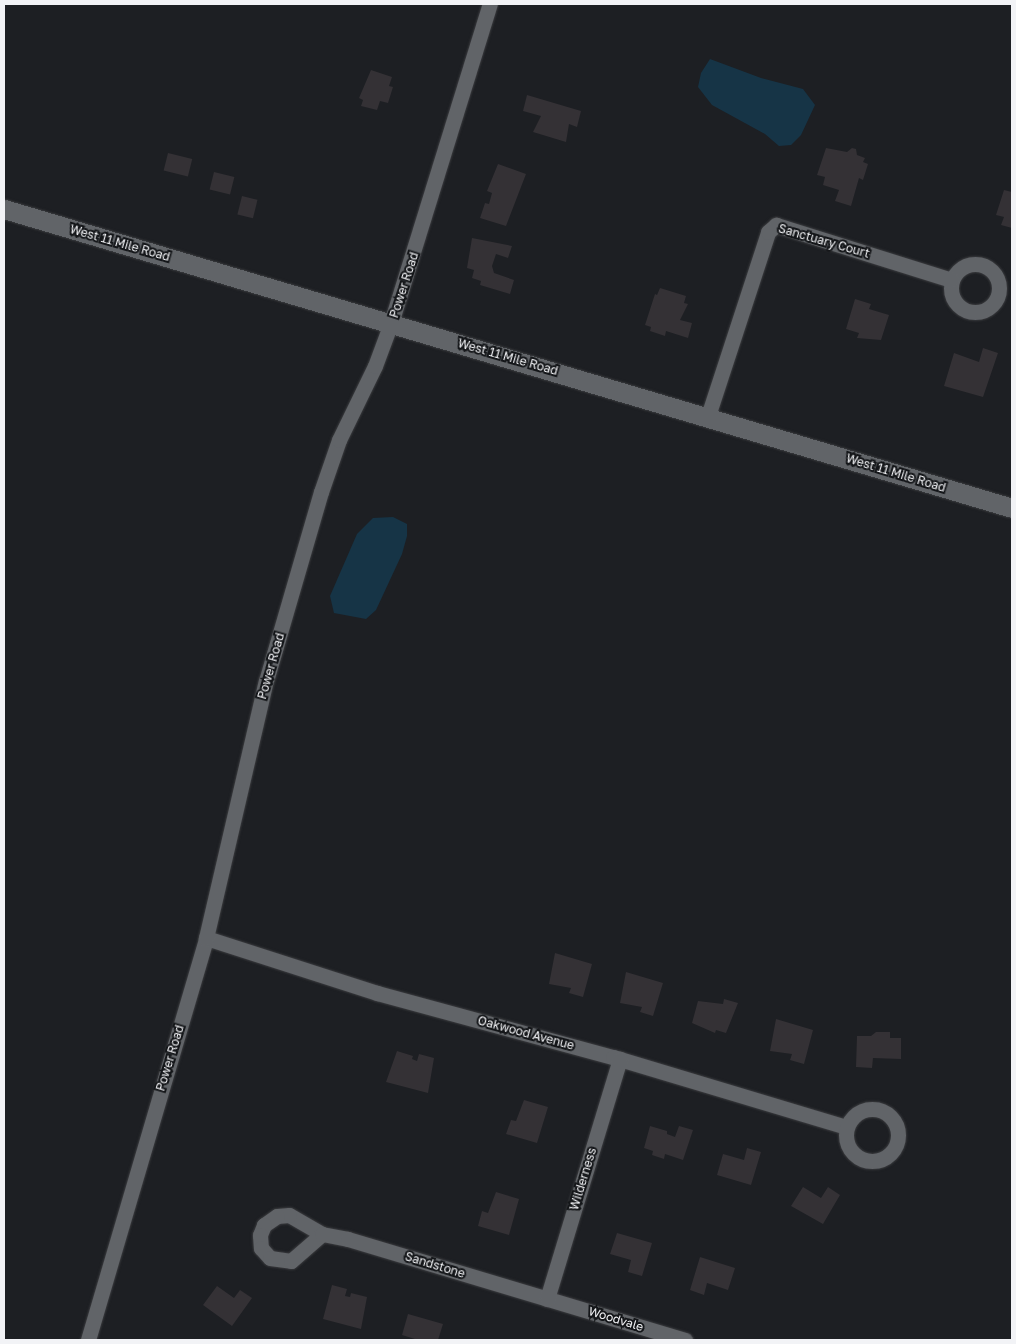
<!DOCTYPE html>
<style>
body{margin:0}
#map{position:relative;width:1016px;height:1344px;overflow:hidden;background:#1d1f23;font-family:"Golos Text",sans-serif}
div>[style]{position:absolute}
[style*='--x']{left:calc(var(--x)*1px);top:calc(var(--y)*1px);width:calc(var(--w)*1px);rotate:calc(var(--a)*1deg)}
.water>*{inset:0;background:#163446}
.building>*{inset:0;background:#343135;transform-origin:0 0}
.roads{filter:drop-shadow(0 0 1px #3b3c3f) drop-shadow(0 0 1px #3b3c3f)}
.minor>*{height:15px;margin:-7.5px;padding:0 7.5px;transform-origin:7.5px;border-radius:7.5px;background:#616468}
.minor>.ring{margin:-7.5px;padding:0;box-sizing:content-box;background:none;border:15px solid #616468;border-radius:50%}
.tertiary>*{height:19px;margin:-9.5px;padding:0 9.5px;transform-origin:9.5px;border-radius:9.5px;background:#616468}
span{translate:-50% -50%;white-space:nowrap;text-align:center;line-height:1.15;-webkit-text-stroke:4px #141619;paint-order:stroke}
.street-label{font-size:12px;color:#f2f3f6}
.frame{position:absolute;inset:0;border:5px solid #f2f3f6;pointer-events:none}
</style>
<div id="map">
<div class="water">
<i style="clip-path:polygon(710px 59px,761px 78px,803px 89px,815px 105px,801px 135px,791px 145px,779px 146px,765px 134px,712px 105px,698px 87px,701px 73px)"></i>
<i style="clip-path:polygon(393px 517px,407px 524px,407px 536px,402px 554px,376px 610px,366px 619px,334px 613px,330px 596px,357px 534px,373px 518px)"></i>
</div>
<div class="building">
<i style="clip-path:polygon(371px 70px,392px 77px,389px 86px,393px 87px,388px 103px,380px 101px,377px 110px,361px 106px,363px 100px,359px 98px)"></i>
<i style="clip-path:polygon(527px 95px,581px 111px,577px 127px,569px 124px,566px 142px,533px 132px,541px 116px,523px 111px)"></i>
<i style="clip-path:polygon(826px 148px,847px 152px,852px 148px,856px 149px,857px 155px,865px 158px,863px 162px,868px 164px,863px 180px,859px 178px,851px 206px,835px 201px,839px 190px,823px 185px,825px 177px,817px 175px)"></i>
<i style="left:168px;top:153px;width:25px;height:18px;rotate:14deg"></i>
<i style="clip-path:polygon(498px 164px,526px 174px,506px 226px,480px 218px,485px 203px,489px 204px,492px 193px,487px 191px)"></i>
<i style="left:214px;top:172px;width:21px;height:18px;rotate:14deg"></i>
<i style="clip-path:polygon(1004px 190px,1012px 192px,1012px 228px,1001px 225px,1004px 217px,996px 215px)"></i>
<i style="left:242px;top:196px;width:16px;height:19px;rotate:14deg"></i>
<i style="clip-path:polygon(472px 238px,512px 246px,508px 258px,496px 254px,492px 266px,494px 273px,514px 280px,510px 294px,480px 285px,481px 281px,472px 278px,474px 270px,467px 268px)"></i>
<i style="clip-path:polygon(660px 288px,686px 296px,684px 303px,688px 304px,680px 320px,692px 323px,688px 338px,666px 331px,665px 336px,650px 331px,651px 327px,645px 325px,655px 294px,657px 295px)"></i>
<i style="clip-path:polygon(855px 299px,871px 304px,869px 309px,889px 315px,881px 340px,857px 338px,859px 333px,846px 329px)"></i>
<i style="clip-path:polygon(983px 348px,998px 353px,983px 397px,944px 386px,954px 353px,979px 362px)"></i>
<i style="clip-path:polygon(555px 953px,592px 964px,583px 997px,569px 993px,571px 988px,549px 984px)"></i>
<i style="clip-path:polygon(626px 972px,663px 983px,653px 1016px,640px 1012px,642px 1007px,620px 1003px)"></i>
<i style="clip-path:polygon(724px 999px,738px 1003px,726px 1033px,716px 1030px,715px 1033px,692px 1023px,698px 1001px,723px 1004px)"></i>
<i style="clip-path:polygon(776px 1019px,813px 1030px,804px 1064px,790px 1060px,792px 1054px,770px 1051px)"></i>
<i style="clip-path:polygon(876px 1032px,890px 1032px,890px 1038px,901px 1038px,901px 1059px,873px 1058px,872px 1068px,856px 1067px,857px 1036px,871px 1036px)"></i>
<i style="clip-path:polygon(397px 1051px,413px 1056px,412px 1059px,417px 1061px,419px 1054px,434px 1058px,428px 1093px,386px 1082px)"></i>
<i style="clip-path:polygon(524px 1100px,548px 1107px,537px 1143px,506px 1134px,511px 1120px,516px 1121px)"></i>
<i style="clip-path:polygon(650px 1126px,667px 1131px,667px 1134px,675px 1137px,679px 1126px,693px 1130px,683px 1160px,665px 1154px,664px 1159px,652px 1155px,653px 1151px,644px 1148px)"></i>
<i style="clip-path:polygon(747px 1148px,761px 1152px,751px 1185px,717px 1175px,723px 1154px,744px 1160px)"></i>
<i style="clip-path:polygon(803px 1187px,821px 1198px,828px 1187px,840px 1195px,823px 1224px,791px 1206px)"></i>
<i style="clip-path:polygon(496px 1192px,519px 1199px,509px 1235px,478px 1226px,482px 1211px,488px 1213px)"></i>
<i style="clip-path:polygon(617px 1233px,652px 1243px,642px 1276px,628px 1272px,631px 1260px,610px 1254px)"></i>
<i style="clip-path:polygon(700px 1257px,735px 1268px,728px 1290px,707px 1283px,704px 1295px,690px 1290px)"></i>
<i style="clip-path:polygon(332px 1285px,347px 1289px,345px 1296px,350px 1297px,351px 1293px,367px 1297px,361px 1329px,323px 1319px)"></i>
<i style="clip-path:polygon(217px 1286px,234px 1298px,240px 1290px,252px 1298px,232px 1326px,203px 1305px)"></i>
<i style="clip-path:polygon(408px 1314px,443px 1324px,438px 1340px,418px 1340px,402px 1335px)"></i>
</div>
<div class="roads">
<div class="minor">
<i class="ring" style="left:951px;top:264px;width:33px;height:33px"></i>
<i style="--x:708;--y:416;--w:194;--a:-71.9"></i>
<i style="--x:768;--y:232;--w:11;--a:-41"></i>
<i style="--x:776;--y:225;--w:184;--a:17.4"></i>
<i style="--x:206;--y:938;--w:180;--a:17.8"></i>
<i style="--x:377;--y:993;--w:245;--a:15.2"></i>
<i style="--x:613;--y:1057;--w:244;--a:16.7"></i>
<i class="ring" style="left:846px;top:1109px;width:37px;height:37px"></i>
<i style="--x:322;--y:1234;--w:38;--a:-150"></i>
<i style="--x:289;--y:1215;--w:12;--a:175"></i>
<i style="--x:277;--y:1216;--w:16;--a:145"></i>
<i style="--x:264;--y:1225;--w:11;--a:112"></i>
<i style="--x:260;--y:1235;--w:13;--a:86"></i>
<i style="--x:261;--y:1248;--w:13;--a:48"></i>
<i style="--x:270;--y:1258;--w:21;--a:8"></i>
<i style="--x:291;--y:1261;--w:41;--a:-41.1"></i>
<i style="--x:322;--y:1234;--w:26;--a:11"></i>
<i style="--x:348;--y:1239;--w:352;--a:16.7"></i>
<i style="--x:547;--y:1299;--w:251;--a:-73.1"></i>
<i style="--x:88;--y:1340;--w:419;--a:-73.6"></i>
<i style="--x:206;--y:938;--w:264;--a:-76.9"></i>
<i style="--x:266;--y:681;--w:197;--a:-73.8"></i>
<i style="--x:321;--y:492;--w:55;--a:-70.9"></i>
<i style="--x:339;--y:440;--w:82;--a:-64.1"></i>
<i style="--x:375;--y:366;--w:46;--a:-69.6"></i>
<i style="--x:391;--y:323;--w:334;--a:-72.8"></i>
</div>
<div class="tertiary">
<i style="--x:4;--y:209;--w:1051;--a:16.52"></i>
</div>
</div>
<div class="street-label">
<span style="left:824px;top:241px;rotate:16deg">Sanctuary Court</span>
<span style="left:120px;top:243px;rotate:16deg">West 11 Mile Road</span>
<span style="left:404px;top:285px;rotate:-72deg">Power Road</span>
<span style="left:508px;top:357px;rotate:16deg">West 11 Mile Road</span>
<span style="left:896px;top:473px;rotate:17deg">West 11 Mile Road</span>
<span style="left:271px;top:666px;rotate:-74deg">Power Road</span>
<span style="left:526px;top:1033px;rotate:15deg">Oakwood Avenue</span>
<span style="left:170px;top:1058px;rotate:-73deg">Power Road</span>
<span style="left:583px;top:1179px;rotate:-73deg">Wilderness</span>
<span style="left:435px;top:1265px;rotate:17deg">Sandstone</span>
<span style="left:616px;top:1319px;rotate:17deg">Woodvale</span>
</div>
<div class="frame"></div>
</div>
